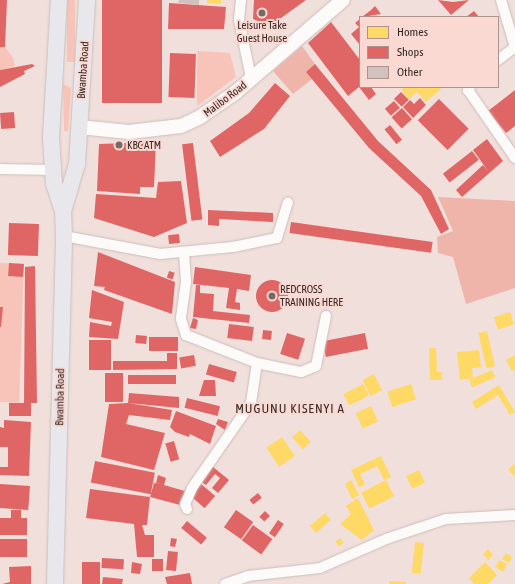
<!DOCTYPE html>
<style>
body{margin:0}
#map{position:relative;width:515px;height:584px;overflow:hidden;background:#f1dfdb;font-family:"Asap Condensed",sans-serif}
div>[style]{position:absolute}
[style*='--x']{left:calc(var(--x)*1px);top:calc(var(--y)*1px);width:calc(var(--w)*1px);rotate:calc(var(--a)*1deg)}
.green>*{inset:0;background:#f8c4b9;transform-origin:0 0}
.forest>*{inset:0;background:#f0b5aa}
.homes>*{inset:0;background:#ffd966;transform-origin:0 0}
.shops>*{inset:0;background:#e06666;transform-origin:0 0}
.round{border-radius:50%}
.building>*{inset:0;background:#d1c2c0}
.roads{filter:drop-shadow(0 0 1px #cbbebb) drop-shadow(0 0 1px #cbbebb)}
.street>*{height:10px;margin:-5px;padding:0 5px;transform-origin:5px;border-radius:5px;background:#fdfafa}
.secondary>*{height:14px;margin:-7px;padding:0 7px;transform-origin:7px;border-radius:7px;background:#fdfafa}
.primary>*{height:16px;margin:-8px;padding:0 8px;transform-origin:8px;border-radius:8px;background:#e8e8ec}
.dots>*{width:11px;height:11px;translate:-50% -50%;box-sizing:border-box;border:2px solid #fad9d2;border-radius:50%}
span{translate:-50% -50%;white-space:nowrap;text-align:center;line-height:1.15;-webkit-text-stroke:4px #fad9d2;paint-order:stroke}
.poi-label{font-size:11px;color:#362a27}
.left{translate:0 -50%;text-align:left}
.street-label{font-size:11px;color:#362a27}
.quarter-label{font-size:13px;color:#362a27;letter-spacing:1px}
.legend{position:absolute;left:359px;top:16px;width:140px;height:72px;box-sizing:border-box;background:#fad9d2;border:1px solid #ac938e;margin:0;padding:5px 7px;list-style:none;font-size:12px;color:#362a27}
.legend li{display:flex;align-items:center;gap:8px;height:20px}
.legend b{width:20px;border:1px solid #ac938e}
</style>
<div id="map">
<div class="green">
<i style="left:67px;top:0;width:8px;height:62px"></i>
<i style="clip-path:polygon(0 47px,5px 47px,13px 58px,15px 66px,0 70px)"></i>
<i style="clip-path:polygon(197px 51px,230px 53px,236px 77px,197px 106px)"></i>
<i style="clip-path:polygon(63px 84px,71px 88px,68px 131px,64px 131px)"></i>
<i style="left:0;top:263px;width:24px;height:139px;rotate:2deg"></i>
</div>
<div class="forest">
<i style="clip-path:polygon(302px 46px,315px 64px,307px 72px,312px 79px,293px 94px,273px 71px)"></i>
<i style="clip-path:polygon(438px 197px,515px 201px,515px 288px,466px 304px,453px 257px,438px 253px,437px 237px,453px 231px)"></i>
</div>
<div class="homes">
<i style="clip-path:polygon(207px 0,221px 0,221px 4px,207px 3px)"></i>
<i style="clip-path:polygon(405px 87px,439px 87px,441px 89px,426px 102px,417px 92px,409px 99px,401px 90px)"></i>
<i style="left:510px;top:312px;width:13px;height:17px;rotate:72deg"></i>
<i style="left:487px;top:331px;width:36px;height:9px;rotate:77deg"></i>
<i style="clip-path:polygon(429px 348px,436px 348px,437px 372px,442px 372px,442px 380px,430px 380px)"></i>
<i style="clip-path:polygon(479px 350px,481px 367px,472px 368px,473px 378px,460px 380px,457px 352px)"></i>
<i style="clip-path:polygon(515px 355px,515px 370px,512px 371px,506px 360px)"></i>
<i style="left:492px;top:370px;width:8px;height:25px;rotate:67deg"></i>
<i style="left:374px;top:374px;width:18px;height:13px;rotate:63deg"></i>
<i style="left:363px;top:384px;width:13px;height:22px;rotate:63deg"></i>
<i style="left:411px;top:384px;width:16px;height:25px;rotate:72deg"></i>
<i style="clip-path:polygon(499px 385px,515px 412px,510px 415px,498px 395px,476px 409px,472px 402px)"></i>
<i style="left:371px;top:406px;width:17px;height:17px;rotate:65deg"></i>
<i style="left:300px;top:430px;width:16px;height:11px;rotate:47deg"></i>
<i style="left:282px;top:437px;width:23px;height:19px;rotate:56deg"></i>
<i style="clip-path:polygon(381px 456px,391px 477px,384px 480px,377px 466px,360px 474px,365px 485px,359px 487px,351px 470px)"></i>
<i style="clip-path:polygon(515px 463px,515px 477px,508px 470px)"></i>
<i style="left:419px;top:470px;width:14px;height:14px;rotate:65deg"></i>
<i style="clip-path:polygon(351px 480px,359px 495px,352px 499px,345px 484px)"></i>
<i style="left:386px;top:480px;width:18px;height:28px;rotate:63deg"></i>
<i style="clip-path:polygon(358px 498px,374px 530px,362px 540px,340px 524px,351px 514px,346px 506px)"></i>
<i style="left:325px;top:513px;width:9px;height:20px;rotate:49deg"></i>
<i style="left:340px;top:538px;width:6px;height:6px;rotate:51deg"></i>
<i style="left:415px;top:542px;width:9px;height:31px;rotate:6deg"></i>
<i style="clip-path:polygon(488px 549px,493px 555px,488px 560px,483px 554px)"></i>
<i style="clip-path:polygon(506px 553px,512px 557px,509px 563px,502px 559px)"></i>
<i style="clip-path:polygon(499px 560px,507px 564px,503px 572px,495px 567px)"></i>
<i style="clip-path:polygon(485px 562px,497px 575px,488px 584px,474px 584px,469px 578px)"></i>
<i style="clip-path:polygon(389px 581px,406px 582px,406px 584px,389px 584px)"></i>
</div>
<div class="shops">
<i style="clip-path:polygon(0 0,7px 0,5px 47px,0 47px)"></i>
<i style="left:102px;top:0;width:60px;height:103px"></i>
<i style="clip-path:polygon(254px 0,306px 0,270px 26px,253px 19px)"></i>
<i style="clip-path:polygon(438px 0,453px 2px,469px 0,451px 15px)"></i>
<i style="clip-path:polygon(169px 3px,226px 7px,224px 29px,168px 29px)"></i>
<i style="clip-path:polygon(375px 6px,381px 14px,362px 17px,371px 10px)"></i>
<i style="clip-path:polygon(474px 11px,479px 17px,466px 17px)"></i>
<i style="clip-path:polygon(360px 19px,360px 45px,351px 34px,359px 27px,355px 23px)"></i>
<i style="clip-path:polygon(331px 22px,360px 60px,360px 87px,371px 87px,376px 94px,369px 100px,359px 87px,348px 96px,308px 43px)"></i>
<i style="left:170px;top:53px;width:26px;height:44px;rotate:2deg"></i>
<i style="clip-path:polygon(32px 64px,35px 66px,24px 71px,25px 74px,0 87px,0 70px)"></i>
<i style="clip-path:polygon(315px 64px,378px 141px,431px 190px,449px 229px,441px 234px,421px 196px,369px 148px,306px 72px)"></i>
<i style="clip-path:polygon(275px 83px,290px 96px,264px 129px,220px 157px,210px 141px,249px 113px)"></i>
<i style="clip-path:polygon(515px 90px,515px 126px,506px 133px,488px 111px)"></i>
<i style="left:401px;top:92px;width:11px;height:10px;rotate:45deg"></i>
<i style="clip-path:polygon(420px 98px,426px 105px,413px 118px,403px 107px,410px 100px,414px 104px)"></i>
<i style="left:439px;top:99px;width:42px;height:30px;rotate:45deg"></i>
<i style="left:394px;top:101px;width:9px;height:12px;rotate:49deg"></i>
<i style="left:402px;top:108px;width:15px;height:14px;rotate:48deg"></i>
<i style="left:14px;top:112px;width:16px;height:14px;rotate:86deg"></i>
<i style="left:390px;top:125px;width:19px;height:7px;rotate:51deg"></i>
<i style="clip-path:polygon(487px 139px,503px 161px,462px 197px,456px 190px,483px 165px,488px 171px,473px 150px)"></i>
<i style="clip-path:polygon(156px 142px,154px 187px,140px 187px,140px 194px,97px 191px,99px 144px)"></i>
<i style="left:193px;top:143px;width:77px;height:11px;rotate:83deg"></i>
<i style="left:472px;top:151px;width:11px;height:37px;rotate:52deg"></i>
<i style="clip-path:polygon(181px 181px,187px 223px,154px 237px,94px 218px,96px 194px,156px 198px,158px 182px)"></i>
<i style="clip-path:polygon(208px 210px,273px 213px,273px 222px,219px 219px,219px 226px,208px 225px)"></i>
<i style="left:291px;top:222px;width:143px;height:11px;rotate:8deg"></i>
<i style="left:9px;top:223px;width:30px;height:32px;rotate:2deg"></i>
<i style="left:179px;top:234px;width:9px;height:11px;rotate:84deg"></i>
<i style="clip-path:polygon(98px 252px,175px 282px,172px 314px,104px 290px,105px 287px,94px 286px)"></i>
<i style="left:9px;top:263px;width:15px;height:13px;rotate:4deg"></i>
<i style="clip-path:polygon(35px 266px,37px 403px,31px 403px,31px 416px,9px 416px,9px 403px,24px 403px,25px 267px)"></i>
<i style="clip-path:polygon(195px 267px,251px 275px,249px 291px,237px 289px,235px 302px,240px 303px,240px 310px,226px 308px,229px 288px,193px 284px)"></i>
<i style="left:169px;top:271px;width:6px;height:7px;rotate:18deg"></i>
<i class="round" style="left:256px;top:280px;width:32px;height:32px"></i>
<i style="clip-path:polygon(196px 285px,200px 285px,200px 293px,214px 294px,213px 311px,250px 315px,249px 323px,193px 317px)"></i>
<i style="clip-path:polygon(92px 290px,124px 302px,118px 339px,89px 337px,90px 322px,111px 326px,112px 322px,89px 318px)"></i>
<i style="clip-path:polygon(0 307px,3px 307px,1px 327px,0 327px)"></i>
<i style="clip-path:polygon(193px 318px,198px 320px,196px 329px,190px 328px)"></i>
<i style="left:229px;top:324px;width:25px;height:14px;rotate:7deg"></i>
<i style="left:263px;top:330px;width:9px;height:9px;rotate:6deg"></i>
<i style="left:287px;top:333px;width:19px;height:22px;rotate:18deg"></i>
<i style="left:365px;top:333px;width:16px;height:43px;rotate:79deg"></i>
<i style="left:136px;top:335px;width:11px;height:8px;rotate:5deg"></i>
<i style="left:149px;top:337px;width:29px;height:14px"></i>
<i style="left:89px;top:340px;width:22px;height:30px"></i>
<i style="clip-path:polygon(167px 353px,177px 353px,177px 369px,113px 370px,113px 361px,167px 361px)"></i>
<i style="left:194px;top:355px;width:11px;height:15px;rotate:80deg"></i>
<i style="left:209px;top:364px;width:29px;height:11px;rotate:16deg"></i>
<i style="left:105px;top:373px;width:18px;height:29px"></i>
<i style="left:128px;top:375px;width:48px;height:9px"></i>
<i style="clip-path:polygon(204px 380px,215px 380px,216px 396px,199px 396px)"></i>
<i style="clip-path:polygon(129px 393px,179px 397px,179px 408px,128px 403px,172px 410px,170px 420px,129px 415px,126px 424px,165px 433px,154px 470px,101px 457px,109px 404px,128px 403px)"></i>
<i style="left:187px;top:398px;width:34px;height:10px;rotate:14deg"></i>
<i style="clip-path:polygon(176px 411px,216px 426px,210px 444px,190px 434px,189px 437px,175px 432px,170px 427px)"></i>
<i style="clip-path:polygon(218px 419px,228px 422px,225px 430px,216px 424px)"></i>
<i style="clip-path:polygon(4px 420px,31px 422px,29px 476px,0 475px,0 467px,8px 467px,8px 447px,0 447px,0 427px,4px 428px)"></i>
<i style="left:174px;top:441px;width:19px;height:9px;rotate:74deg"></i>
<i style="left:95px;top:461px;width:61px;height:22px;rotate:11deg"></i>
<i style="clip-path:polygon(212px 466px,229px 480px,218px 493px,212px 488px,220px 478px,215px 474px,206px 485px,200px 481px)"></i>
<i style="clip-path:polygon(158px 475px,166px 478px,164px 485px,188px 492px,184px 506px,150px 497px,154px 483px,162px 484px,156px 483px)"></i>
<i style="left:200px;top:483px;width:20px;height:16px;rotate:41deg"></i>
<i style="left:0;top:484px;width:30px;height:24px;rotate:4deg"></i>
<i style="clip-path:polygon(90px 489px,150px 497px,147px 525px,142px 525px,145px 535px,154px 535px,154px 557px,137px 557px,134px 524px,86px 518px)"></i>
<i style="left:258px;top:493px;width:6px;height:11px;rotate:51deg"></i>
<i style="clip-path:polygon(11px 510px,21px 510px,21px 518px,27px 518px,27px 535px,0 535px,0 518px,11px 518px)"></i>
<i style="left:236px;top:510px;width:21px;height:21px;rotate:35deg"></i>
<i style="left:265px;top:511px;width:7px;height:8px;rotate:45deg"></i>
<i style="left:278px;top:520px;width:7px;height:16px;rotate:34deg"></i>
<i style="left:187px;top:521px;width:26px;height:9px;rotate:40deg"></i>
<i style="left:253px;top:525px;width:24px;height:19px;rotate:36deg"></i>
<i style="clip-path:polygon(171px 538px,177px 539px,175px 547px,170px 546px)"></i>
<i style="left:0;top:539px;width:27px;height:18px"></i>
<i style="left:168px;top:551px;width:10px;height:19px;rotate:6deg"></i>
<i style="left:102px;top:558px;width:22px;height:10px;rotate:3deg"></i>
<i style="left:152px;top:559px;width:11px;height:12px"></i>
<i style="left:82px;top:562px;width:18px;height:22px"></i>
<i style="clip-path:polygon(132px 562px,142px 564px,140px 574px,131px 573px)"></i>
<i style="clip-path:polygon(31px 566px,31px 584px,2px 584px,10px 582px,9px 567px)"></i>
<i style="clip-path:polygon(190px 573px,192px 584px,167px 584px,165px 577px)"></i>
<i style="clip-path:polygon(103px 577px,123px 579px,122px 584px,102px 584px)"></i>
</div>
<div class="building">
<i style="clip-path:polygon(179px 0,199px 0,199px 5px,178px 3px)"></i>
</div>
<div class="roads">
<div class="street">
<i style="--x:241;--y:0;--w:20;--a:96"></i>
<i style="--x:239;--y:20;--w:59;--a:78.3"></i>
<i style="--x:498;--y:60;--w:21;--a:-37"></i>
<i style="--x:515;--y:47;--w:49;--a:-106.6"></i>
<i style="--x:470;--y:87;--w:4;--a:124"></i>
<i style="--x:468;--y:90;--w:83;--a:55.3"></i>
<i style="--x:0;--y:169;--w:53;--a:1.1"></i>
<i style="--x:64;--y:236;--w:98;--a:10.6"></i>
<i style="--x:160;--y:254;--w:73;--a:-5.5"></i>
<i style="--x:233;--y:247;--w:45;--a:-11.6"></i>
<i style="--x:277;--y:238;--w:37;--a:-73"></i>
<i style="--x:184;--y:253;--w:29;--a:86"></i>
<i style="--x:186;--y:282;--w:37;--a:98"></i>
<i style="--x:181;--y:319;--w:17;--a:73"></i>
<i style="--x:186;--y:335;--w:76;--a:21.5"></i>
<i style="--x:257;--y:363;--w:45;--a:11.6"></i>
<i style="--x:301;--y:372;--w:16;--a:-22"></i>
<i style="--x:316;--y:366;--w:51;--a:-78.7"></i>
<i style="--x:187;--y:509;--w:5;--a:-112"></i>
<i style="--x:185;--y:504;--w:17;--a:-66"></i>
<i style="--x:192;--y:488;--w:103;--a:-55.2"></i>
<i style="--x:251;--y:403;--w:40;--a:-81.5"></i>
<i style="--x:225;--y:584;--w:24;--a:-19"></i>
<i style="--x:248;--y:576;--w:72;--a:-6.3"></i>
<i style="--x:320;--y:568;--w:72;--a:-23.7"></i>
<i style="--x:386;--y:539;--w:63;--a:-18.4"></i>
<i style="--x:446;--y:519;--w:69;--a:-3.3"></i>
</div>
<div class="secondary">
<i style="--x:79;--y:127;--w:50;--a:5.7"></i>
<i style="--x:129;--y:132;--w:52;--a:-6.6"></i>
<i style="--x:181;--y:126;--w:21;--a:-25"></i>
<i style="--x:200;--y:117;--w:44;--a:-34.8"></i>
<i style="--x:236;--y:92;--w:141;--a:-40.7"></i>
</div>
<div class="primary">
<i style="--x:63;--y:211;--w:49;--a:-73.4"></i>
<i style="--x:77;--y:164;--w:164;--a:-86.5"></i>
<i style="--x:55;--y:584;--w:348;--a:-88.5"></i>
<i style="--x:64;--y:236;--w:25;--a:-92"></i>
<i style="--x:63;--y:211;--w:28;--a:-108"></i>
<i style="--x:54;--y:184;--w:47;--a:-93.7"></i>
<i style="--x:51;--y:137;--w:137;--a:-86.7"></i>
</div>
</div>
<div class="dots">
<i style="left:262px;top:13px;background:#776966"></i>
<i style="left:119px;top:145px;background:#776966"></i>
<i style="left:272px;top:296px;background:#776966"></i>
</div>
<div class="poi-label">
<span style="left:262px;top:32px">Leisure Take<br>Guest House</span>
<span class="left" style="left:127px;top:145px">KBC ATM</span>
<span class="left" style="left:280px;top:296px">REDCROSS<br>TRAINING HERE</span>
</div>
<div class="street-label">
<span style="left:83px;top:70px;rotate:-86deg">Bwamba Road</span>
<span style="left:225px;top:99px;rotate:-37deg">Malibo Road</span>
<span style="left:60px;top:397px;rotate:-89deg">Bwamba Road</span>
</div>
<div class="quarter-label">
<span style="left:290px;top:409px">MUGUNU KISENYI A</span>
</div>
<ul class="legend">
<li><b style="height:11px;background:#ffd966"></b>Homes</li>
<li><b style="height:11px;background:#e06666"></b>Shops</li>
<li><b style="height:11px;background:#d1c2c0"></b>Other</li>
</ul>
</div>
